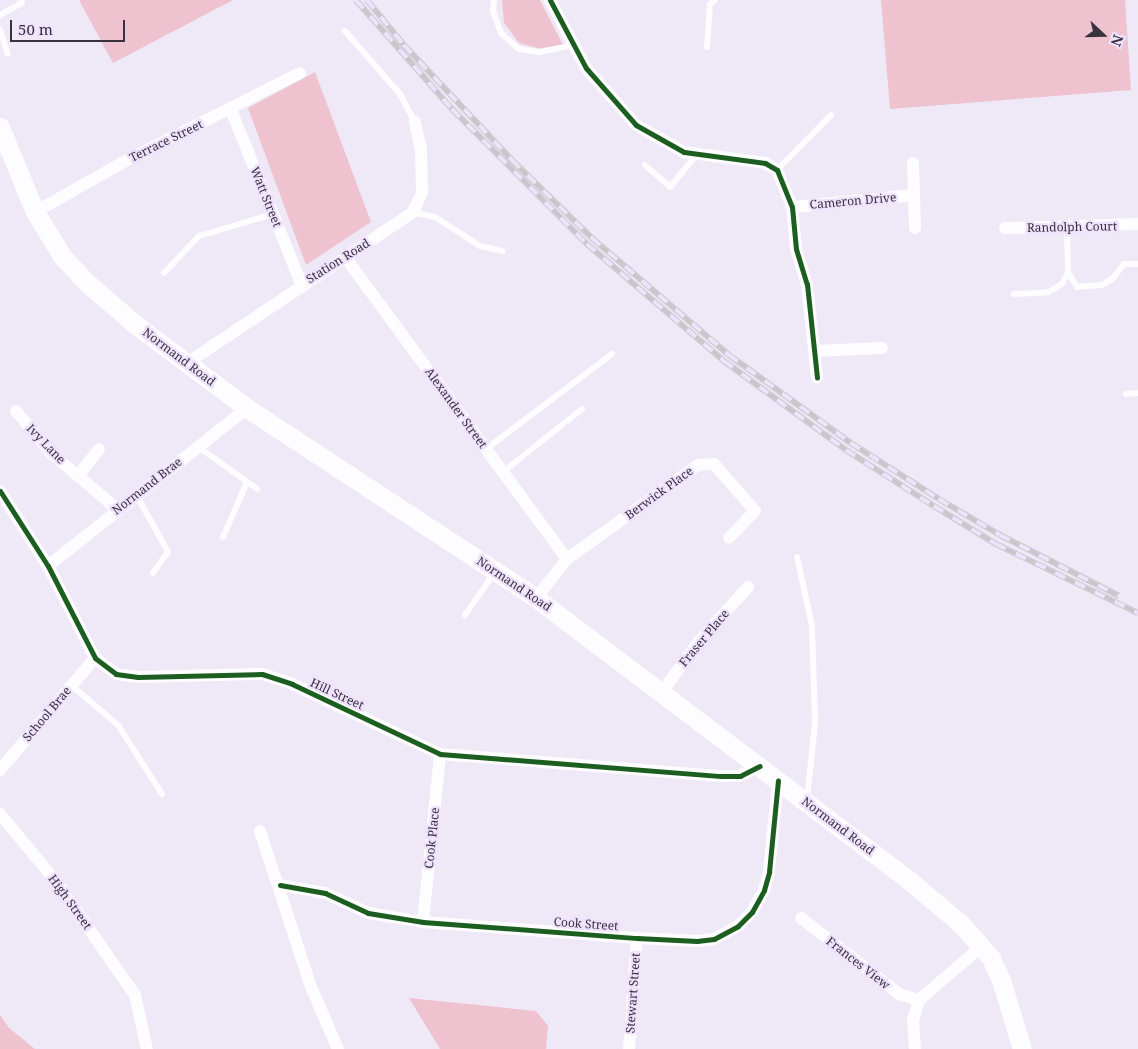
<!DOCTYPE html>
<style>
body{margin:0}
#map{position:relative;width:1138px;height:1049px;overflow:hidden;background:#efe8f7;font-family:"Noto Serif",serif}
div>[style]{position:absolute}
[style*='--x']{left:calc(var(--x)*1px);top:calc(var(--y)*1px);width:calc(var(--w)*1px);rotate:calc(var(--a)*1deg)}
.green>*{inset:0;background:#eec2ce}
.lane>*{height:6px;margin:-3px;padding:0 3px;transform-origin:3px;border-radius:3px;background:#fdfcfe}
.street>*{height:12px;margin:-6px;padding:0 6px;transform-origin:6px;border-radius:6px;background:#fdfcfe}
.primary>*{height:19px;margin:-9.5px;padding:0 9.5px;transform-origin:9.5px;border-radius:9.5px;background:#fdfcfe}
.rail>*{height:5.5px;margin-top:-2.75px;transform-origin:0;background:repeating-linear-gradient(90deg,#efe2fd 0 11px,#c8c6cb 0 22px);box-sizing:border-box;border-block:1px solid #c8c6cb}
.cycleway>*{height:5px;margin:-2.5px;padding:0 2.5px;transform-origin:2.5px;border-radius:2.5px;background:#1b5e20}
span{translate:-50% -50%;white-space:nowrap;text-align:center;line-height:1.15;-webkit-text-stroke:4.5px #efe2fd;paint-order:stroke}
.street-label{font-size:12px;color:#38323e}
.north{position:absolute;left:1078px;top:10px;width:50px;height:50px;-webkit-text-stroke:4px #efe2fd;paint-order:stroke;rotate:111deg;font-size:14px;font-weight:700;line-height:20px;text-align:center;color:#38323e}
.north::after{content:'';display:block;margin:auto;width:18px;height:22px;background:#38323e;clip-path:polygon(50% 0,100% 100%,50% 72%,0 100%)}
.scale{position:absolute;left:10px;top:20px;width:115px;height:22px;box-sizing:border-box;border:2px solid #38323e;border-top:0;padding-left:6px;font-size:15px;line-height:18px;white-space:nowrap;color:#38323e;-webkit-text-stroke:4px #efe2fd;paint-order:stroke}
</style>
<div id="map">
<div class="green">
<i style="clip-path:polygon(79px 0,233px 0,113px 63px)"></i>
<i style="clip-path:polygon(502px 0,540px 0,563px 45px,545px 50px,519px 43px,504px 23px)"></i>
<i style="clip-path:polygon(881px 0,1125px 0,1131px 90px,890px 109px)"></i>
<i style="clip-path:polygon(315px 72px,371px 222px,306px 265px,248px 108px)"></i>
<i style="clip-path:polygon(409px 998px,536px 1011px,548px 1026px,546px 1049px,440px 1049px)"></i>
<i style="clip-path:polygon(0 1015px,9px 1028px,35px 1049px,0 1049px)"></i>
</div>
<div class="lane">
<i style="--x:494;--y:0;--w:11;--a:95"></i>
<i style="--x:493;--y:11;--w:23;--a:70"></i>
<i style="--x:501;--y:33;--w:24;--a:42"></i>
<i style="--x:519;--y:49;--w:20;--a:9"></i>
<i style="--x:539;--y:52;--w:36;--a:-11"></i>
<i style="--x:0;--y:15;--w:25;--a:-29"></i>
<i style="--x:22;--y:3;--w:3;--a:-108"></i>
<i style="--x:0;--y:30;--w:25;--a:72"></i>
<i style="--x:345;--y:31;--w:84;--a:48.9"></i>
<i style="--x:400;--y:94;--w:32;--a:62"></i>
<i style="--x:707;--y:47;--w:43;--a:-86"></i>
<i style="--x:710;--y:4;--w:6;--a:-39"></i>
<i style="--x:645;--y:165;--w:33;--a:41"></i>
<i style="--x:670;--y:187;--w:43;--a:-50.7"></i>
<i style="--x:777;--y:170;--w:77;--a:-45.5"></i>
<i style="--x:413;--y:212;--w:23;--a:13"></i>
<i style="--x:435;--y:217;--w:54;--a:32.8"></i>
<i style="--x:480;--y:246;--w:23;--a:13"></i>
<i style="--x:1067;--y:229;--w:43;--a:88.7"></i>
<i style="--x:1068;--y:272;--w:17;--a:59"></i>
<i style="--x:1077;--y:287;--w:25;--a:-5"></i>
<i style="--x:1102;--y:285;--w:13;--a:-32"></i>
<i style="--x:1113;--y:278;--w:18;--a:-52"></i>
<i style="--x:1124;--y:264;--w:14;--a:0"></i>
<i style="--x:164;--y:273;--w:51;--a:-46.6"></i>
<i style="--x:199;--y:236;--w:77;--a:-16.6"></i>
<i style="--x:1014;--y:294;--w:35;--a:-3"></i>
<i style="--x:1049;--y:292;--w:15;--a:-32"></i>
<i style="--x:1062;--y:284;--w:13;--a:-63"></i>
<i style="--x:1126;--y:394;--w:12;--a:-5"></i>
<i style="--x:197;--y:446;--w:74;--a:35.6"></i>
<i style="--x:486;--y:449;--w:158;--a:-37"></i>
<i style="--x:503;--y:472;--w:101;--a:-38.6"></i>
<i style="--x:137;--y:496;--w:64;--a:61"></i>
<i style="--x:168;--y:552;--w:26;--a:126"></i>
<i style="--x:223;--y:537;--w:60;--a:-66.4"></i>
<i style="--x:797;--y:557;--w:71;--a:77.7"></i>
<i style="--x:812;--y:626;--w:98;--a:88.2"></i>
<i style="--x:815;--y:724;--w:75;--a:96.1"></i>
<i style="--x:465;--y:615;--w:52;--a:-55.1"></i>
<i style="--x:71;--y:685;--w:62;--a:40.4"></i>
<i style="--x:118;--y:725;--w:82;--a:57.5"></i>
</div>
<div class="street">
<i style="--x:550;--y:0;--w:77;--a:62.1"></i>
<i style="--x:586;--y:68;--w:76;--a:48.7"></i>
<i style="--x:636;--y:125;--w:55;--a:29.4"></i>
<i style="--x:684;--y:152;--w:82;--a:7.7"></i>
<i style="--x:765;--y:163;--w:14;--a:30"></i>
<i style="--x:777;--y:170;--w:40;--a:68"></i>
<i style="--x:792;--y:207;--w:42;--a:84.6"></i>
<i style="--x:796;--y:249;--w:37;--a:73"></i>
<i style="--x:807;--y:284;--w:94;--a:83.9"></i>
<i style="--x:231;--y:110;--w:187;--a:68"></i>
<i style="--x:913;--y:163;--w:65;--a:88.2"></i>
<i style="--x:792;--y:207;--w:123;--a:-5.6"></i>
<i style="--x:35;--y:212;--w:110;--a:-29.4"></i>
<i style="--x:131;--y:158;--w:189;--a:-26.7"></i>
<i style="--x:1005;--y:228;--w:133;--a:-1.7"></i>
<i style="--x:345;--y:257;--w:375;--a:53.7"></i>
<i style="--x:814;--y:351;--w:68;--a:-2.5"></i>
<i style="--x:187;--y:363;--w:272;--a:-33.7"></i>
<i style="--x:413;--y:212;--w:21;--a:-65"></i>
<i style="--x:422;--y:193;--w:44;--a:-91.3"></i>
<i style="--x:421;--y:149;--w:28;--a:-103"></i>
<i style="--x:16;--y:411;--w:55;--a:50.2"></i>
<i style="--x:51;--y:453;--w:87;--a:40.3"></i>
<i style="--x:78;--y:476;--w:34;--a:-52"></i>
<i style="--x:0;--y:491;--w:89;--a:57.4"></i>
<i style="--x:48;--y:566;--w:103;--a:62.9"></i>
<i style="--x:95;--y:658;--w:26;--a:37"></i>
<i style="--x:116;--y:674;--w:22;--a:8"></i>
<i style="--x:138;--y:677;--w:124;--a:-1.4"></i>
<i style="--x:262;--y:674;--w:32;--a:18"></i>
<i style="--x:292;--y:684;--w:164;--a:25.3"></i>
<i style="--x:440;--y:754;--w:282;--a:4.5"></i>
<i style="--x:721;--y:776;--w:19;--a:0"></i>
<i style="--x:740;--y:776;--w:22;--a:-27"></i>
<i style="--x:48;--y:566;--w:254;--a:-38.4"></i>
<i style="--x:536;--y:598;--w:50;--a:-51.5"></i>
<i style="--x:567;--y:559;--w:161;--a:-35.7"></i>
<i style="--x:698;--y:465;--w:16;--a:-4"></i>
<i style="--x:714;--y:464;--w:62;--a:48.9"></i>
<i style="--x:755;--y:511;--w:37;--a:134"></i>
<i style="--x:662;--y:692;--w:63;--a:-54"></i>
<i style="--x:699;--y:641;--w:73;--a:-47.8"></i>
<i style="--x:0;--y:770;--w:147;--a:-49.7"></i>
<i style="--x:0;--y:814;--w:86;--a:50.2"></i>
<i style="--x:55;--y:880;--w:140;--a:55.2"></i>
<i style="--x:135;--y:995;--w:55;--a:77.5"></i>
<i style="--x:260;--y:831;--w:164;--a:71.9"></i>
<i style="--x:311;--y:987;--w:68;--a:66.5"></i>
<i style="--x:280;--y:885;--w:46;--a:10.1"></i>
<i style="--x:325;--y:893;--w:47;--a:24.9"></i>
<i style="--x:368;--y:913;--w:56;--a:9.3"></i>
<i style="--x:423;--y:922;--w:215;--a:4.3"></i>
<i style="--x:637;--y:938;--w:60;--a:2.9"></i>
<i style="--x:697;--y:941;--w:17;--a:-7"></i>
<i style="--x:714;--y:939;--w:27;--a:-28"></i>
<i style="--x:738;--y:926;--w:20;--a:-45"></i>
<i style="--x:752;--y:912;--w:25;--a:-61"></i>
<i style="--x:764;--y:890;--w:19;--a:-74"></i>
<i style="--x:769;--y:872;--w:92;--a:-84.4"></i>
<i style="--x:801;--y:918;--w:124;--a:37.8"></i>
<i style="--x:899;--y:994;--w:21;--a:17"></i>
<i style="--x:423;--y:922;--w:169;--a:-84.2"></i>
<i style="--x:629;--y:1049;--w:111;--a:-85.9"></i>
<i style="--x:915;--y:1049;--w:29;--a:-94"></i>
<i style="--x:913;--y:1020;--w:21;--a:-73"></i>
<i style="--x:919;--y:1000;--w:83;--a:-40.6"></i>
</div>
<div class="primary">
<i style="--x:0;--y:127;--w:92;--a:67.6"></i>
<i style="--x:35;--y:212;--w:52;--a:58.5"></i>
<i style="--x:62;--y:256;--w:34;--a:47"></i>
<i style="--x:85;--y:281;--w:67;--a:40.8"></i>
<i style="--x:136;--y:325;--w:139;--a:36.8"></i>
<i style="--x:247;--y:408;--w:346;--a:33.3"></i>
<i style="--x:536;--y:598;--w:470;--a:37.1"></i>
<i style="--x:911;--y:882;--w:65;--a:40"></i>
<i style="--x:961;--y:924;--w:45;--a:48.6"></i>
<i style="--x:991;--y:958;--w:24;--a:66"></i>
<i style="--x:1001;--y:980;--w:72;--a:73.1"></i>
</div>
<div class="rail">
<i style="--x:356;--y:0;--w:145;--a:48.6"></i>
<i style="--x:452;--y:109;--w:191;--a:45"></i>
<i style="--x:587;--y:244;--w:180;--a:40.5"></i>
<i style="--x:724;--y:361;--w:151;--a:36.1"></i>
<i style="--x:846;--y:450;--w:104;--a:32.5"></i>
<i style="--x:934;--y:506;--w:73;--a:31.5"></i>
<i style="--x:996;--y:544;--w:158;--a:25.9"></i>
<i style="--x:367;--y:0;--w:58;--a:50.6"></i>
<i style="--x:404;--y:45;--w:158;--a:46.8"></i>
<i style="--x:512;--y:160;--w:112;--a:44.3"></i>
<i style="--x:592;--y:238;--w:180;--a:40.5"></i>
<i style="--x:729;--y:355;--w:150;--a:35.8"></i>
<i style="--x:851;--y:443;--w:104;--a:32.5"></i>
<i style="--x:939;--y:499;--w:71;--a:30.5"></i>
<i style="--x:1000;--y:535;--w:134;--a:27.1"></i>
</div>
<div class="cycleway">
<i style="--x:550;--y:0;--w:77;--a:62.1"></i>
<i style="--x:586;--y:68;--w:76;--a:48.7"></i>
<i style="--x:636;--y:125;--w:55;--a:29.4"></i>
<i style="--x:684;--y:152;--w:82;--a:7.7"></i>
<i style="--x:765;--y:163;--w:14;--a:30"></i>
<i style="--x:777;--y:170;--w:40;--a:68"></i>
<i style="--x:792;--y:207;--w:42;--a:84.6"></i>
<i style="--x:796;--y:249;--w:37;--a:73"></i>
<i style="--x:807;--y:284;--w:94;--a:83.9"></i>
<i style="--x:0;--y:491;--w:89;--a:57.4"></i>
<i style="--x:48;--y:566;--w:103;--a:62.9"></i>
<i style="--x:95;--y:658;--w:26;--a:37"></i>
<i style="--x:116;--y:674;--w:22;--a:8"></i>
<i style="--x:138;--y:677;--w:124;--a:-1.4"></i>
<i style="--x:262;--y:674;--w:32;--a:18"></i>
<i style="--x:292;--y:684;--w:164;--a:25.3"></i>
<i style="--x:440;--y:754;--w:282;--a:4.5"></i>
<i style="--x:721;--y:776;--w:19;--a:0"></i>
<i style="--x:740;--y:776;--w:22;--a:-27"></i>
<i style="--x:280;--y:885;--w:46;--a:10.1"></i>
<i style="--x:325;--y:893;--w:47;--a:24.9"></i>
<i style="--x:368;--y:913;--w:56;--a:9.3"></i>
<i style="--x:423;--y:922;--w:215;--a:4.3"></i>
<i style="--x:637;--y:938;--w:60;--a:2.9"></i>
<i style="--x:697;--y:941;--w:17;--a:-7"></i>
<i style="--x:714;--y:939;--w:27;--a:-28"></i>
<i style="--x:738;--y:926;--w:20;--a:-45"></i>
<i style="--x:752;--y:912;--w:25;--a:-61"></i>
<i style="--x:764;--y:890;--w:19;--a:-74"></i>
<i style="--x:769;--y:872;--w:92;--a:-84.4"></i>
</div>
<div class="street-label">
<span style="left:166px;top:141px;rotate:-26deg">Terrace Street</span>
<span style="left:266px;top:197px;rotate:68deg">Watt Street</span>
<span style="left:853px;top:201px;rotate:-5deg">Cameron Drive</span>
<span style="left:1072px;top:227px;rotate:-1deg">Randolph Court</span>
<span style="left:338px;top:261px;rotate:-32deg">Station Road</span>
<span style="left:179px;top:357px;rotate:37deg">Normand Road</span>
<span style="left:456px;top:408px;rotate:54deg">Alexander Street</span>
<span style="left:46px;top:444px;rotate:46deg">Ivy Lane</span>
<span style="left:147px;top:486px;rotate:-38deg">Normand Brae</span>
<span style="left:659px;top:493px;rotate:-36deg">Berwick Place</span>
<span style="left:514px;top:584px;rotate:34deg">Normand Road</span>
<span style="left:704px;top:638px;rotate:-50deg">Fraser Place</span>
<span style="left:337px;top:694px;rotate:25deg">Hill Street</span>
<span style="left:47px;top:714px;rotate:-50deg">School Brae</span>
<span style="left:838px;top:826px;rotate:37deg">Normand Road</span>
<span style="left:432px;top:838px;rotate:-84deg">Cook Place</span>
<span style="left:70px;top:902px;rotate:54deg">High Street</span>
<span style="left:586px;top:924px;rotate:4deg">Cook Street</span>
<span style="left:858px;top:963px;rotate:38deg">Frances View</span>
<span style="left:633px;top:993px;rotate:-86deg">Stewart Street</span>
</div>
<div class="north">N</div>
<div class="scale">50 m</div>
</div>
